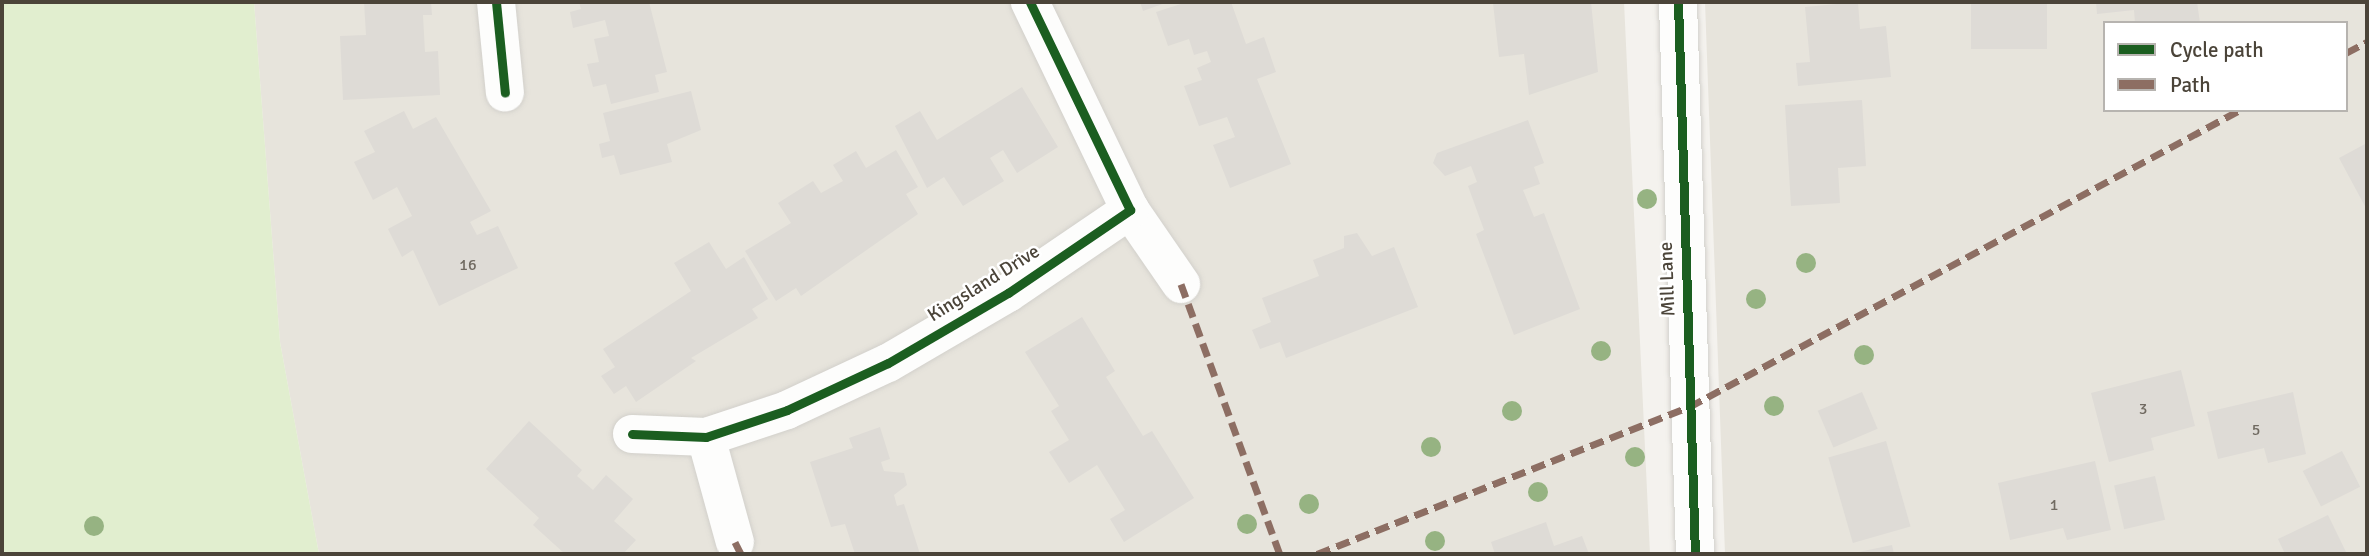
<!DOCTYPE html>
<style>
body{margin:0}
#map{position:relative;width:2369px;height:556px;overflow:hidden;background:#f4f2ee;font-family:Signika,sans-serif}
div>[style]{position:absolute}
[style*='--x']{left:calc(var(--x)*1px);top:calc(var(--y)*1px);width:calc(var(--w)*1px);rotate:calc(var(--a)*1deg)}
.residential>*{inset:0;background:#e7e4dc}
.green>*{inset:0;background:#e1eecf}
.building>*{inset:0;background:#dedbd6;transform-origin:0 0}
.roads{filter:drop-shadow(0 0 2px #d2d0cb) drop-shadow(0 0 2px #d2d0cb)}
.minor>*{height:38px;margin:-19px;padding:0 19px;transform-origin:19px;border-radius:19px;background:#fdfdfc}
.quiet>*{height:7px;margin-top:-3.5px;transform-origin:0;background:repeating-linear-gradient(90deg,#8d6e63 0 14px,transparent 0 21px)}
.cycleway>*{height:9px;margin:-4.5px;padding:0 4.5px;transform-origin:4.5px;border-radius:4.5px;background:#1b5e20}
.trees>*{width:20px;height:20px;margin:-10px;border-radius:50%;background:#96b382}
span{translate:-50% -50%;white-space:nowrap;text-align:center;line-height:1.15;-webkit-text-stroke:5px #fff;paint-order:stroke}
.number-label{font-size:16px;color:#706a61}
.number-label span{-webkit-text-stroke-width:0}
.street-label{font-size:19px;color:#4b4439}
.frame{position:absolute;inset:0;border:4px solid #4b4439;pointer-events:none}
.legend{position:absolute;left:2103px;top:21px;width:245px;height:91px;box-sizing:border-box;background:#fff;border:2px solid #b7b4b0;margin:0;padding:9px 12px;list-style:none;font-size:21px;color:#4b4439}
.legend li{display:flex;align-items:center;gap:14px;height:35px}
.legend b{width:35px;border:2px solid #b7b4b0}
</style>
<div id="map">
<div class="residential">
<i style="clip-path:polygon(254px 2px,1624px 2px,1650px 554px,319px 554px,280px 342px)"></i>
<i style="clip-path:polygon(evenodd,1705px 2px,2367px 2px,2367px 554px,1725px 554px,1705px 2px,2105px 23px,2346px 23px,2346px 110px,2105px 110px,2105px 23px)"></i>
</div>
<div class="green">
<i style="clip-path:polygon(2px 2px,254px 2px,280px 342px,319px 554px,2px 554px)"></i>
</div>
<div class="building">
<i style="clip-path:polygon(364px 2px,431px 2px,432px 15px,423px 15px,425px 52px,438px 51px,440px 95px,343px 100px,340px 36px,366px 35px)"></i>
<i style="clip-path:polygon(579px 2px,649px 2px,667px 72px,655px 75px,659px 92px,611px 104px,606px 84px,593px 87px,587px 64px,599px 62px,594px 39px,609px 36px,605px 20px,573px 28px,570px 12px,581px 9px)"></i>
<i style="clip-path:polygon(1140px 2px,1168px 2px,1143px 11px)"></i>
<i style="clip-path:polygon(1187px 2px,1231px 2px,1246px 44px,1264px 37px,1276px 72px,1257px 79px,1291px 164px,1230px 188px,1213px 145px,1235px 137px,1227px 117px,1199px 126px,1184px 86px,1202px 80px,1197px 68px,1211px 62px,1207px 51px,1194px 55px,1189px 39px,1168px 46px,1156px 12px)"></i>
<i style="clip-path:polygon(1591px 2px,1598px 72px,1529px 95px,1524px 54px,1499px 57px,1493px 3px)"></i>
<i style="clip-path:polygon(1858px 2px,1860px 29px,1886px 26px,1891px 77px,1798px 86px,1796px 63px,1810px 62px,1805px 7px)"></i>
<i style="left:1971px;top:2px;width:76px;height:47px"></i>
<i style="clip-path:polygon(2096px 2px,2197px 2px,2200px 23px,2135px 23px,2134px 10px,2097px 14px)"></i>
<i style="clip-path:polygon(1022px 87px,1058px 147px,1017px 173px,1003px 150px,990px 158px,1004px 181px,963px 206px,944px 177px,927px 188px,895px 126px,920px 111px,937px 140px)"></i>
<i style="clip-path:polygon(691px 91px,701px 130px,667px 144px,672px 162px,620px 175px,614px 155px,602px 158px,599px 144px,610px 141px,603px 113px)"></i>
<i style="clip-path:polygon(1862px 100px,1866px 166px,1838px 168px,1840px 203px,1791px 206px,1785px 105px)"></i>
<i style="clip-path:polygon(404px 111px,413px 129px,436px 117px,491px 211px,470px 222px,477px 235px,498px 226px,518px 268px,439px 306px,413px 250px,402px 257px,388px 229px,412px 216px,397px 187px,373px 200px,354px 162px,375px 152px,364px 131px)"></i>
<i style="clip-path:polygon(1528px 120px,1544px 163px,1534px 167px,1540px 184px,1523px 190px,1534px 217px,1544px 213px,1580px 309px,1514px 335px,1476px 234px,1484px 230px,1468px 186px,1477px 182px,1471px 166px,1445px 176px,1433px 163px,1437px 153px)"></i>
<i style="clip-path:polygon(2367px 143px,2367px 210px,2339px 158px)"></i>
<i style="clip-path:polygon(896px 150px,918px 187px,906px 194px,918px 214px,801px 296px,796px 288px,776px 301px,745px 251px,791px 223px,778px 203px,813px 181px,821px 193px,843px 181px,833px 165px,856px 151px,866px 168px)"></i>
<i style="clip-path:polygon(1357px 233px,1372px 256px,1394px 247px,1418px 307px,1286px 358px,1280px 342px,1260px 349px,1252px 330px,1271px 322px,1262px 298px,1319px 276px,1313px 260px,1344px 248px,1344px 236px)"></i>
<i style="clip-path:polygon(709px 242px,726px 269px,744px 257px,768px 299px,752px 309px,758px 318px,691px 358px,696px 361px,636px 402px,626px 386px,614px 394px,601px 376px,615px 367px,603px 349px,691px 291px,674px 263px)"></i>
<i style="clip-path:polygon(1082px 317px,1115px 371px,1106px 377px,1143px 436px,1152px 431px,1194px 498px,1124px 542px,1110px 519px,1125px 510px,1097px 465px,1069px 483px,1049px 452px,1069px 440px,1051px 411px,1059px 406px,1025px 352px)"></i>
<i style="clip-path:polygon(2181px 370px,2195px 426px,2151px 438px,2154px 450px,2109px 462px,2091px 393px)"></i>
<i style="left:1862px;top:392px;width:40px;height:48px;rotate:67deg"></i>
<i style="clip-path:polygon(2293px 392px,2306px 454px,2268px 463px,2264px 448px,2218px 459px,2207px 412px)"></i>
<i style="clip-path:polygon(529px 421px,582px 470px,577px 476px,593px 490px,606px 475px,633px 499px,614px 521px,636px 540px,623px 554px,565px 554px,533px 525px,539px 518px,486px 469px)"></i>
<i style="clip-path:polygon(880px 427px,890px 459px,881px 462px,884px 471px,904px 473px,907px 485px,894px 495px,897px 506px,904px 504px,920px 554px,855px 554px,845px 524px,831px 527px,810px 462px,853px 448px,849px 438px)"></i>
<i style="left:1886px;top:441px;width:89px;height:60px;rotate:74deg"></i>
<i style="left:2342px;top:451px;width:40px;height:44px;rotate:63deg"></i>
<i style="clip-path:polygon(2095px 461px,2111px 530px,2067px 540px,2063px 528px,2010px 540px,1998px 483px)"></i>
<i style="left:2155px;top:476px;width:45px;height:42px;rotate:77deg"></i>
<i style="clip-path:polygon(2328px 515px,2347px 554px,2285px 554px,2278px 539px)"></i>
<i style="clip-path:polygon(1546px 522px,1554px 546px,1582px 536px,1589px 554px,1495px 554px,1491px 542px)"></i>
<i style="clip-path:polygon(1892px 545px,1894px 554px,1854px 554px,1854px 553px)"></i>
</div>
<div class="roads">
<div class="minor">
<i style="--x:496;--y:2;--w:91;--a:84.4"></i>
<i style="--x:1678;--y:2;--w:552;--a:88.24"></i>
<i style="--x:1130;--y:210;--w:90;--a:55.4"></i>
<i style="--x:632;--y:434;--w:74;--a:2.3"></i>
<i style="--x:706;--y:437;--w:85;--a:-18.4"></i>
<i style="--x:787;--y:410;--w:111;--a:-25"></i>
<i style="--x:888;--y:363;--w:139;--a:-30.3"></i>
<i style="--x:1008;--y:293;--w:148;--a:-34.2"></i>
<i style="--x:1130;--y:210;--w:231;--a:-115.7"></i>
<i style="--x:706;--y:437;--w:109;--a:74.6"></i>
</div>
</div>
<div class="quiet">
<i style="--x:2346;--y:53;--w:24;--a:-28"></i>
<i style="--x:1181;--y:284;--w:288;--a:69.9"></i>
<i style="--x:735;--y:542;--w:13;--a:63"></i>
<i style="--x:1317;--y:554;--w:400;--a:-21.6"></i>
<i style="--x:1689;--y:407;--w:626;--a:-28.33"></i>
</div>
<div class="cycleway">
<i style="--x:496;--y:2;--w:91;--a:84.4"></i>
<i style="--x:1678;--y:2;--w:552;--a:88.24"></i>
<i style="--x:632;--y:434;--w:74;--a:2.3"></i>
<i style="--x:706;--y:437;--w:85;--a:-18.4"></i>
<i style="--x:787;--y:410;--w:111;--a:-25"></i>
<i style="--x:888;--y:363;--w:139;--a:-30.3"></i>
<i style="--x:1008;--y:293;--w:148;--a:-34.2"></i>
<i style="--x:1130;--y:210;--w:231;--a:-115.7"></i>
</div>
<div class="trees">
<i style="left:1647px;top:199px"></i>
<i style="left:1806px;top:263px"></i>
<i style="left:1756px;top:299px"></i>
<i style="left:1601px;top:351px"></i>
<i style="left:1864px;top:355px"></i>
<i style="left:1774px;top:406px"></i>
<i style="left:1512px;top:411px"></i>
<i style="left:1431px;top:447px"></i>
<i style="left:1635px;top:457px"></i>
<i style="left:1538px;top:492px"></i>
<i style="left:1309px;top:504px"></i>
<i style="left:1247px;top:524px"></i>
<i style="left:94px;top:526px"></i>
<i style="left:1435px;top:541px"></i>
</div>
<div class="number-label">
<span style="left:468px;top:265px">16</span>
<span style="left:2143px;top:409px">3</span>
<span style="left:2256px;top:430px">5</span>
<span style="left:2054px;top:505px">1</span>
</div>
<div class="street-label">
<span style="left:1668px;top:279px;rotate:-92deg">Mill Lane</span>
<span style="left:984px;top:284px;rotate:-32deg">Kingsland Drive</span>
</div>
<div class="frame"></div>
<ul class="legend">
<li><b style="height:9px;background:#1b5e20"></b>Cycle path</li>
<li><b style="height:9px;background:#8d6e63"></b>Path</li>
</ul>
</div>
